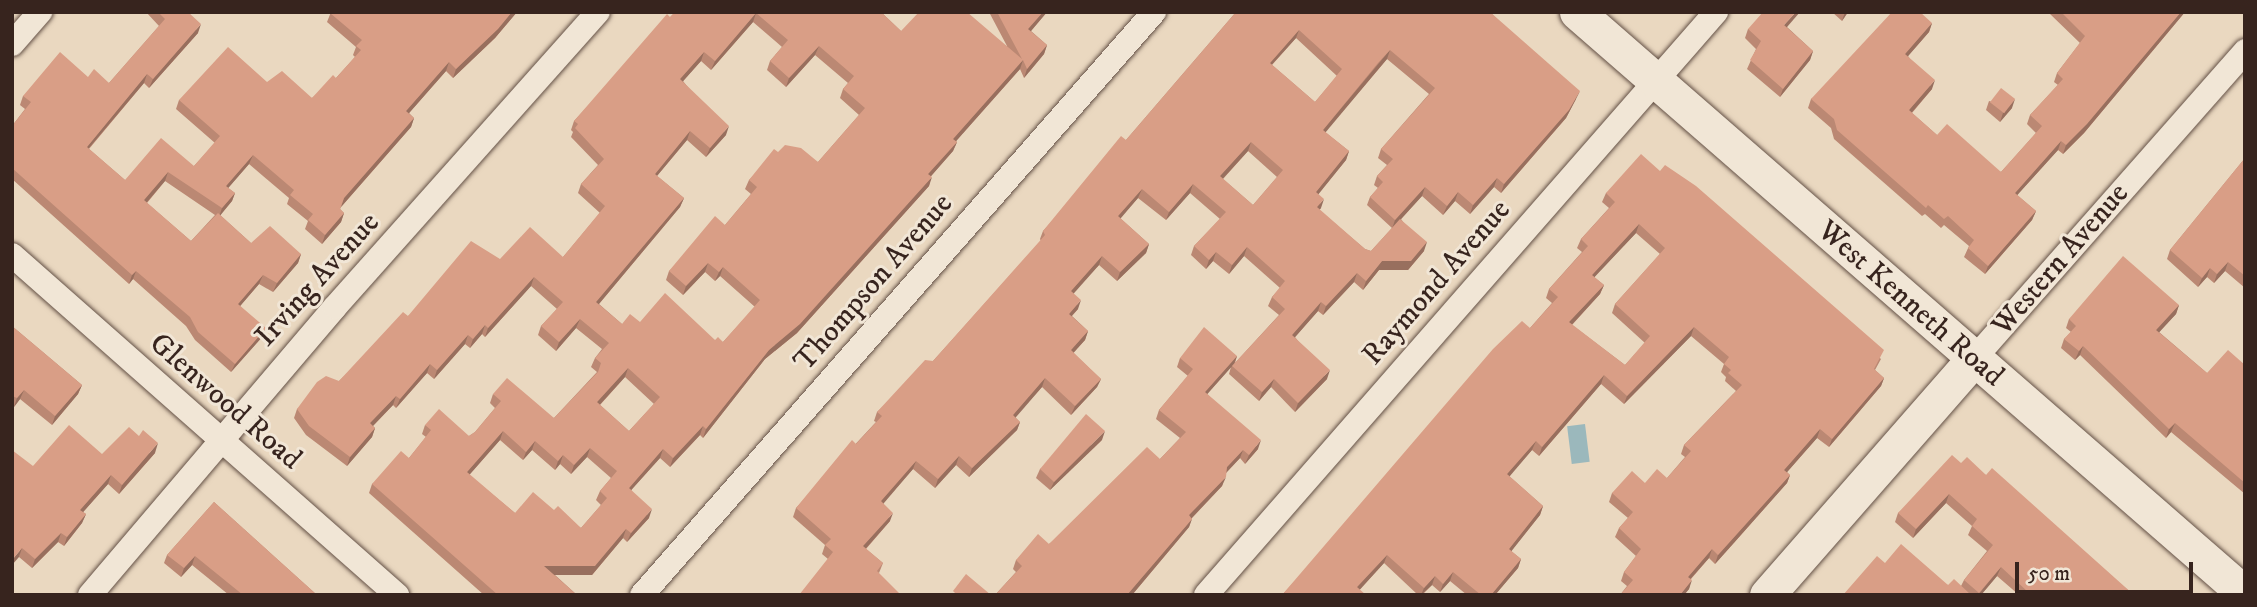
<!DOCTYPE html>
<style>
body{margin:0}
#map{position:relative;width:2257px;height:607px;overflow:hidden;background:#ead8c0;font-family:"IM FELL DW Pica",serif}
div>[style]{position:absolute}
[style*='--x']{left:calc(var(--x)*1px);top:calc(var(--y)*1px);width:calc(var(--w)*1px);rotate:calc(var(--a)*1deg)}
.water>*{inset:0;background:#9bb8bc;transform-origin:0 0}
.roads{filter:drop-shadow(0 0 2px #645146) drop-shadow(0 0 2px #645146)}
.street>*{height:24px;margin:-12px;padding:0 12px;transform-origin:12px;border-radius:12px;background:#f1e6d6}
.secondary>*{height:35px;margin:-17.5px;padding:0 17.5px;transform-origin:17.5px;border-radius:17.5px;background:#f1e6d6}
.wall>*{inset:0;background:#bb8873}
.shaded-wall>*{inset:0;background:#986f5e}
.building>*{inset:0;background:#d99e86;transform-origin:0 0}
span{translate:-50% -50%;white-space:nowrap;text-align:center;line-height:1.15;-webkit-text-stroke:6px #f1e6d6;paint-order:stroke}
.street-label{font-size:30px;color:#37241e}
.frame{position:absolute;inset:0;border:14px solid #37241e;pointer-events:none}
.scale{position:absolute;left:2015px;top:562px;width:178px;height:32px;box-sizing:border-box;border:4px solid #37241e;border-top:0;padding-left:9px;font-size:21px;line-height:24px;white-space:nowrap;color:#37241e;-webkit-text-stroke:5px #f1e6d6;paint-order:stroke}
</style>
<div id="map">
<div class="water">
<i style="left:1585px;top:424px;width:38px;height:18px;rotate:83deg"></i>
</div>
<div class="roads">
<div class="street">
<i style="--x:12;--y:44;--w:43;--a:-48.8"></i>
<i style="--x:12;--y:255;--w:514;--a:41.45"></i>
<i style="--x:1973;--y:360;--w:412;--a:-48.6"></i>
<i style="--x:90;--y:595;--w:378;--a:-49.6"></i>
<i style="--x:335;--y:307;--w:395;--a:-48.3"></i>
<i style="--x:642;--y:595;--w:776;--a:-48.71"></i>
<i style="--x:1206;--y:595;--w:775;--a:-48.82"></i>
</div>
<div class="secondary">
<i style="--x:1577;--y:12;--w:886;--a:41.06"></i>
<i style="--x:1767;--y:595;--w:313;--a:-48.8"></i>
</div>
</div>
<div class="wall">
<i style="clip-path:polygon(evenodd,146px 12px,188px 12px,198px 33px,149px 88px,144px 83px,89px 149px,125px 180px,194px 166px,215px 143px,176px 109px,179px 100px,267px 82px,312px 98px,336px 78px,355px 57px,353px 55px,356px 47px,327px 22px,331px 12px,517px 12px,495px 38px,453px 78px,446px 71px,409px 113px,414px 118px,411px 127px,341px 207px,340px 209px,344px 213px,341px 222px,322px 244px,305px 229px,308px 221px,287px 204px,289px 198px,249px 164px,228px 188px,235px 193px,232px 201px,220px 215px,251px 243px,301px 254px,298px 263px,273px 292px,259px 284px,240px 306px,263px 336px,231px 372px,195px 340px,186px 326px,133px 279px,129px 284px,12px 179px,12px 126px,25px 109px,20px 105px,23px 96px,88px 77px,109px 83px,159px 26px,146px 12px,165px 181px,215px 215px,191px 241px,147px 203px,165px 181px)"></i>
<i style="clip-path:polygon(evenodd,675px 12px,881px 12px,901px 31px,1007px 46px,989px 12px,1047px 12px,1031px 31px,1047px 45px,1044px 54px,1024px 78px,1020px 69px,956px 141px,957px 142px,953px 151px,931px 176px,929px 186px,797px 333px,765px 359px,703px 438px,700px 435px,670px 467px,660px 458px,631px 490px,649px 518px,627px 542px,623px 538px,592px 575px,555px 575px,577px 595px,484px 595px,369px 493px,372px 484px,409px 458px,426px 437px,422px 434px,425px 425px,469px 436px,475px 432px,495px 408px,490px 403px,493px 394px,554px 418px,597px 372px,591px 367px,595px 358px,602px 349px,576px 328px,556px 351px,538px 335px,541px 326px,557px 309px,531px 286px,485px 337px,482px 334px,470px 348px,465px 344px,434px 379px,427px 373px,396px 408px,393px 405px,373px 426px,375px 428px,372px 437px,347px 466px,306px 435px,294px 418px,297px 409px,339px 381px,408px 316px,500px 259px,563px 257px,600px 213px,578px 193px,581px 184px,598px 165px,571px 137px,573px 132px,571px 130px,574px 121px,675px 12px,753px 22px,782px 47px,770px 61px,767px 70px,786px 87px,815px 55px,848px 83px,843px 89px,840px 98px,859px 115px,818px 162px,778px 152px,749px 180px,745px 189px,751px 194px,725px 225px,669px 271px,666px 280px,683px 295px,705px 272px,715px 281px,720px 276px,755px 307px,723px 342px,640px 322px,622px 324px,599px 304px,680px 207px,684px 198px,657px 176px,687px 140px,706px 157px,726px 135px,683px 81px,701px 61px,711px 70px,753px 22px,675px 12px,625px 377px,654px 404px,629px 431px,600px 405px,625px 377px,675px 12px,500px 440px,523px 460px,532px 450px,555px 470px,560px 464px,571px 474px,587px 457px,611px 478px,600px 491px,596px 500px,601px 505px,581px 528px,554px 510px,515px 513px,469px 475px,500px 440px)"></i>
<i style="clip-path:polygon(evenodd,1236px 12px,1490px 12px,1576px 99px,1566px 118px,1501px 193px,1494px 187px,1470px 214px,1455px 201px,1443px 215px,1422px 196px,1401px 219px,1424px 251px,1408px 270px,1379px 270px,1363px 290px,1354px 282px,1323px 315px,1318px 311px,1295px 337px,1327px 379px,1295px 412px,1271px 387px,1259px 401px,1229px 374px,1231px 367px,1207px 394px,1258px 449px,1245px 464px,1240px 458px,1226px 473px,1222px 486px,1192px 518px,1189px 527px,1132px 595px,995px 595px,1016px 572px,1013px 569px,1016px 560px,1049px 544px,1160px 459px,1180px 438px,1156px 419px,1159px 410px,1188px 376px,1177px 367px,1180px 358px,1237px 356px,1235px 363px,1279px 315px,1268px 306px,1272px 297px,1280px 288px,1244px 256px,1229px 274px,1213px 261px,1206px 269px,1191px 255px,1194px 246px,1220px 219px,1190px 193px,1166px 220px,1138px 198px,1120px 218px,1149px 244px,1146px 253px,1117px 281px,1099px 265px,1073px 293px,1078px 309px,1072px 316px,1088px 331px,1085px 340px,1073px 353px,1101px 379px,1097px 387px,1071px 415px,1042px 387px,1015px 417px,1020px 422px,1017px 430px,969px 477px,956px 465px,935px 488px,913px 469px,883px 503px,890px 521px,866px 549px,883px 563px,879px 573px,828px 559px,822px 554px,825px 545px,793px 517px,796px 508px,876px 422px,874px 421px,877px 412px,933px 361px,1041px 241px,1040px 239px,1043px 231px,1126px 140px,1236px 12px,1296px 38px,1337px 76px,1315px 102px,1272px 65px,1296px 38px,1236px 12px,1387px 59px,1429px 94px,1381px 149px,1378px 158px,1387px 165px,1377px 176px,1374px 185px,1378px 188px,1370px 197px,1367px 205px,1392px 228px,1371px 251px,1365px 249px,1319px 210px,1321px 208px,1318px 194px,1346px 160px,1349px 151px,1325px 132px,1387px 59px,1236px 12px,1248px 151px,1277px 177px,1253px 205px,1223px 179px,1248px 151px)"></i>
<i style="clip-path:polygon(1832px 12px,1848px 12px,1842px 21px)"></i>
<i style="clip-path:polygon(2051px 12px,2185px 12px,2084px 133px,2063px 154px,2058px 150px,2017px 195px,2036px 211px,2032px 220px,1985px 274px,1964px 257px,1969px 246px,1944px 225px,1941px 228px,1925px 214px,1922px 216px,1834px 139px,1831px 128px,1808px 108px,1811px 99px,1932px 23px,1929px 32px,1908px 56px,1932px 89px,1912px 113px,1937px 135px,2001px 172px,2036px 133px,2027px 124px,2030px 115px,2058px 85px,2054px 82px,2057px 73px,2080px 43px,2050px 14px)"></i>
<i style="clip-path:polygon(1787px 27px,1813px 51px,1810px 60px,1780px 97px,1747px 69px,1756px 49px,1745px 38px,1748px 29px)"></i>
<i style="clip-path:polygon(1989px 101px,2012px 108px,2000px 122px,1986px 110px)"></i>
<i style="clip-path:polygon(2245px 158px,2245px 288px,2225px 271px,2214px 283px,2207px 277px,2198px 287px,2167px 259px,2170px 250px)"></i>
<i style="clip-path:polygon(evenodd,1660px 171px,1881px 359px,1875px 370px,1884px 378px,1881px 386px,1829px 447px,1817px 438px,1787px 472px,1790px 475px,1787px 483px,1715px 564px,1709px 558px,1691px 579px,1689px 589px,1684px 595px,1620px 595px,1627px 586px,1621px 581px,1624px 572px,1636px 556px,1615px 537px,1619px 528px,1628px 518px,1609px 502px,1612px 493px,1645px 483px,1667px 478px,1685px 457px,1681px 454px,1684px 445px,1736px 391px,1725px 381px,1726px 377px,1721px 372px,1724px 364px,1691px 336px,1624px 404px,1601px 384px,1539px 456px,1532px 450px,1509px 476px,1543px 506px,1540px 515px,1511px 551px,1521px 559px,1518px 568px,1495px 595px,1467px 595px,1450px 581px,1440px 592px,1432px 585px,1422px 595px,1418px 595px,1384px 563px,1360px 589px,1282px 595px,1530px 328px,1552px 303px,1546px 298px,1549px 289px,1582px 252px,1577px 248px,1581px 239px,1609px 208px,1602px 202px,1606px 193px,1660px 171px,1636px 233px,1660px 254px,1615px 304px,1612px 313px,1645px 343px,1625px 365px,1572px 325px,1600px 294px,1604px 285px,1594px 277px,1636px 233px)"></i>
<i style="clip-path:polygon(2179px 305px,2176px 314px,2159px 332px,2207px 373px,2245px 365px,2245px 494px,2171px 432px,2166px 438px,2080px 355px,2075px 360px,2061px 348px,2064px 339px,2071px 332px,2066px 328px,2069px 319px)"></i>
<i style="clip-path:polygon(12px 326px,82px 385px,78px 394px,52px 425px,20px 399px,14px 407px,12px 406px)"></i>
<i style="clip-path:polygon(1102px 440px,1050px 490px,1036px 478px,1040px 469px)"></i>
<i style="clip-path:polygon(155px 453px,119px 494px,108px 484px,83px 512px,86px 514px,82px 523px,64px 546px,58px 542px,32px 568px,19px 557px,33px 466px,102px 454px)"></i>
<i style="clip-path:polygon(1961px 463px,1986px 475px,2134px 595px,2019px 595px,1997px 576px,1981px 595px,1843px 595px,1885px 563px,1948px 585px,1961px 586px,1964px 580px,1987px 551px,1968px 535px,1972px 526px,1946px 503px,1913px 538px,1895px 522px,1898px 513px)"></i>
<i style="clip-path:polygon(214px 502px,317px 595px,229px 595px,192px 565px,181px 577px,164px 563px,167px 555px)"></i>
</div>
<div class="shaded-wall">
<i style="clip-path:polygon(512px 12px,517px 12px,495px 38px,453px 78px,456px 69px)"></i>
<i style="clip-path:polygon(1043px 12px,1047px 12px,1025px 38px,1028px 29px)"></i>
<i style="clip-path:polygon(1796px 12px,1800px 12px,1781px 34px,1784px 25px)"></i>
<i style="clip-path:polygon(1845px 12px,1848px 12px,1842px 21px)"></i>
<i style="clip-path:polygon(2181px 12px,2185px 12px,2084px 133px,2063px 154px,2066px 145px)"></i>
<i style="clip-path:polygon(756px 13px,753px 22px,711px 70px,715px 61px)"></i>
<i style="clip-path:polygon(1932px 23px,1929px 32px,1902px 63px,1905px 54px)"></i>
<i style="clip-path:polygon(201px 24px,198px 33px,149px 88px,153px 79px)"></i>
<i style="clip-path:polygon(1299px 30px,1296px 38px,1266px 71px,1270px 63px)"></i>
<i style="clip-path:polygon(1047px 45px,1044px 54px,1024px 78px,1027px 69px)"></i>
<i style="clip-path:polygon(819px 46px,815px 55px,786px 87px,789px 78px)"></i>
<i style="clip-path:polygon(1390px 50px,1387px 59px,1320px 139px,1323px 130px)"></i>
<i style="clip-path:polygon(1813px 51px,1810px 60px,1780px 97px,1783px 89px)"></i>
<i style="clip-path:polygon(704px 52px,701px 61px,677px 88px,680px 79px)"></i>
<i style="clip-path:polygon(1023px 60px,1020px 69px,950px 148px,953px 139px)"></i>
<i style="clip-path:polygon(449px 62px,446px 71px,403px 120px,406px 111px)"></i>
<i style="clip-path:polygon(147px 74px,144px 83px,83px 155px,87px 147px)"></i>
<i style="clip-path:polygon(1935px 80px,1932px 89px,1906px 119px,1909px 110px)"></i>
<i style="clip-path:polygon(1580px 91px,1576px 99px,1566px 118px,1501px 193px,1504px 184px)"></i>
<i style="clip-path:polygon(2015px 99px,2012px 108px,2000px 122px,2003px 113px)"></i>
<i style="clip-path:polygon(414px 118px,411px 127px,341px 207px,344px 198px)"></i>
<i style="clip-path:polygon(729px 126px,726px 135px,706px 157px,710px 148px)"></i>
<i style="clip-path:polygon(690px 131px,687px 140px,651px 183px,655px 174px)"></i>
<i style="clip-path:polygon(2061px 141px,2058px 150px,2011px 202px,2015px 193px)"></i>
<i style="clip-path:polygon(957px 142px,953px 151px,925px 183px,928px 174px)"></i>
<i style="clip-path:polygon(1251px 142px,1248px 151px,1217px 185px,1220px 176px)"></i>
<i style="clip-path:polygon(1349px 151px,1346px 160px,1313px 201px,1316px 192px)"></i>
<i style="clip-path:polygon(253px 155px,249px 164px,223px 194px,226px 186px)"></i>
<i style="clip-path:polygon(168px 172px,165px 181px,141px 209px,144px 200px)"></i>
<i style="clip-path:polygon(932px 177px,929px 186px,797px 333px,765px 359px,703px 438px,706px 429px,769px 350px)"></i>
<i style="clip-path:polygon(1497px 178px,1494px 187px,1470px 214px,1473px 205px)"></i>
<i style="clip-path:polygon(1193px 184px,1190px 193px,1166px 220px,1169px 212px)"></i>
<i style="clip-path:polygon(1425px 187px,1422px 196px,1392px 229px,1395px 220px)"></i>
<i style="clip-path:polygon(1142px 189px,1138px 198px,1115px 225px,1118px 216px)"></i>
<i style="clip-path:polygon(1458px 192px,1455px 201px,1443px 215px,1447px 206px)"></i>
<i style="clip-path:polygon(235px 193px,232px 201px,219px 217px,222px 208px)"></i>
<i style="clip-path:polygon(684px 198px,680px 207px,593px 311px,596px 302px)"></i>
<i style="clip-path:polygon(1324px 199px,1321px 208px,1314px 216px,1317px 207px)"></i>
<i style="clip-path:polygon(2036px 211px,2032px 220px,1985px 274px,1988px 266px)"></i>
<i style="clip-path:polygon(344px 213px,341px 222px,322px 244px,325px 235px)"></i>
<i style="clip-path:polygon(1639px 224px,1636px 233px,1589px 283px,1592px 275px)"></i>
<i style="clip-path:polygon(1427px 242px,1424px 251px,1408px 270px,1379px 270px,1363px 290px,1366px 281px,1382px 261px)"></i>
<i style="clip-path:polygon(1149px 244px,1146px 253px,1117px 281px,1120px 272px)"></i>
<i style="clip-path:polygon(1247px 247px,1244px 256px,1229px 274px,1232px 265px)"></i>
<i style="clip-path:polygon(1216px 252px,1213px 261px,1206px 269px,1209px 260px)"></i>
<i style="clip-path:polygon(301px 254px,298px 263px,273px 292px,277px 283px)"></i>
<i style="clip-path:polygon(1102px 256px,1099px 265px,1068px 300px,1071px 291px)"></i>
<i style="clip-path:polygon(2228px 262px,2225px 271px,2214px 283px,2217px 274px)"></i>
<i style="clip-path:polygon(708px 263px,705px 272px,683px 295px,686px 286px)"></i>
<i style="clip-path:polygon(723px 267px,720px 276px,715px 281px,719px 272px)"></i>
<i style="clip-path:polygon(2210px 268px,2207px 277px,2198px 287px,2202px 278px)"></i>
<i style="clip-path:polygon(136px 271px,133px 279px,129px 284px,132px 275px)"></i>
<i style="clip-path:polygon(1357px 273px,1354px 282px,1323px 315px,1326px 306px)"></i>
<i style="clip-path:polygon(263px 275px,259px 284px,235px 312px,238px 304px)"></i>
<i style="clip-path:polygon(534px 277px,531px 286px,485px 337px,488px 328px)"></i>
<i style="clip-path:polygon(1604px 285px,1600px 294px,1566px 331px,1569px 322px)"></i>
<i style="clip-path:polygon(1081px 300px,1078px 309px,1066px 322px,1069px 314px)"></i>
<i style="clip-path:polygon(1321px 302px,1318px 311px,1289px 344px,1292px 335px)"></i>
<i style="clip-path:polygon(2179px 305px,2176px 314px,2153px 339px,2156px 330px)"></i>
<i style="clip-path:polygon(580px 319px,576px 328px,556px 351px,559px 342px)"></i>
<i style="clip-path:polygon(485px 325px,482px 334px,470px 348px,473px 339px)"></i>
<i style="clip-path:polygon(1694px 327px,1691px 336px,1624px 404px,1627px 396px)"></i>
<i style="clip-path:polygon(266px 328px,263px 336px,231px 372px,235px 364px)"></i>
<i style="clip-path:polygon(1088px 331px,1085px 340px,1068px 359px,1071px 350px)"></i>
<i style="clip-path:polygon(468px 335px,465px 344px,434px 379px,437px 370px)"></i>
<i style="clip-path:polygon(2083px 346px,2080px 355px,2075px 360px,2079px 351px)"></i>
<i style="clip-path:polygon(1237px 356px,1234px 364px,1202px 400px,1205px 392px)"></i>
<i style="clip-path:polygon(430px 364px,427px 373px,396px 408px,400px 399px)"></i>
<i style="clip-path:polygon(628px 368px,625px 377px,594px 411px,597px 402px)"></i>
<i style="clip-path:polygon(1330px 370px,1327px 379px,1295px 412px,1298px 403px)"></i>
<i style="clip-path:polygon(1604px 375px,1601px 384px,1539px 456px,1542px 447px)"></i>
<i style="clip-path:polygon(1045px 378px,1042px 387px,1010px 424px,1013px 415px)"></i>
<i style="clip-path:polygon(1884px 378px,1881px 386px,1829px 447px,1832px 439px)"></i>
<i style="clip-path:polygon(1101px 379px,1097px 387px,1071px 415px,1075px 406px)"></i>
<i style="clip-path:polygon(1274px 379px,1271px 387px,1259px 401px,1262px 392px)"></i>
<i style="clip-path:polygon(82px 385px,78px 394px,52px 425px,55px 416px)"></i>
<i style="clip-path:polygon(24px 390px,20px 399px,14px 407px,17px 398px)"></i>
<i style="clip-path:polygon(396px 396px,393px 405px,367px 432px,370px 423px)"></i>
<i style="clip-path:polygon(1020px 422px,1017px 430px,969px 477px,972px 468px)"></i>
<i style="clip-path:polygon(2175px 423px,2171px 432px,2166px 438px,2169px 429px)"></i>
<i style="clip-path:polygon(703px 426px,700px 435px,670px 467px,673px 458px)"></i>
<i style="clip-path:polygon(375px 428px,372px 437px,347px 466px,350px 457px)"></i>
<i style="clip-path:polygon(1820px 429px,1817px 438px,1781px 479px,1784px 470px)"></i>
<i style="clip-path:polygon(503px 431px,500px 440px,464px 481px,467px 472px)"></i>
<i style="clip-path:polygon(1105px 431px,1102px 440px,1050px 490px,1054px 482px)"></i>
<i style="clip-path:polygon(1261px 440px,1258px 449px,1245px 464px,1249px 455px)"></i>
<i style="clip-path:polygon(535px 441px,532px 450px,523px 460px,526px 452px)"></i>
<i style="clip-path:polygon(1536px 441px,1532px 450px,1504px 483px,1507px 474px)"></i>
<i style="clip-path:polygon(158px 443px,155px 453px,119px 494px,122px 485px)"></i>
<i style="clip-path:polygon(590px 448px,587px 457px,571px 474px,574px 465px)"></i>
<i style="clip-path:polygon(663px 449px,660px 458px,625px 497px,629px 488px)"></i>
<i style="clip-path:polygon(1243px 450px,1240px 458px,1224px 475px,1227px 467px)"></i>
<i style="clip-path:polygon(563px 455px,560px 464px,555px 470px,558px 461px)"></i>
<i style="clip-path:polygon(959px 456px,956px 465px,935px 488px,938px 479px)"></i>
<i style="clip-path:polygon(916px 461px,913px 469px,878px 510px,881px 501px)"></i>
<i style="clip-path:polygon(111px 475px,108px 484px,77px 519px,80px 510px)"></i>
<i style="clip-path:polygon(1790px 475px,1787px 483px,1715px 564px,1718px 555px)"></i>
<i style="clip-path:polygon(1226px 477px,1222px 486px,1186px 524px,1189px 515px)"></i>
<i style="clip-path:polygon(1949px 494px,1946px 503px,1913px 538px,1916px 529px)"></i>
<i style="clip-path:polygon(1543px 506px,1540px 515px,1506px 558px,1509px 549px)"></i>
<i style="clip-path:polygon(652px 509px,649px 518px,627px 542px,631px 533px)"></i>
<i style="clip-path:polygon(893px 513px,890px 521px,860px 555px,863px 546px)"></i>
<i style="clip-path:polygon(86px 514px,82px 523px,64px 546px,67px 537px)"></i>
<i style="clip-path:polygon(1192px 519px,1189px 527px,1132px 595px,1127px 595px)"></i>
<i style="clip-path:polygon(626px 529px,623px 538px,592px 575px,541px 575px,544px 566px)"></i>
<i style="clip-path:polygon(61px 533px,58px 542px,32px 568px,35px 559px)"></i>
<i style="clip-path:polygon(22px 548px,19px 557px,12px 565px,12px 560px)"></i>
<i style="clip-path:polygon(1712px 549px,1709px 558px,1685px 585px,1688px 577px)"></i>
<i style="clip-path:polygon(1387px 555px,1384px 563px,1355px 595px,1357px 587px)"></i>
<i style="clip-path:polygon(195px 556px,192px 565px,181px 577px,184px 568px)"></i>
<i style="clip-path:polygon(1521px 559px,1518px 568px,1495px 595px,1491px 595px)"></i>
<i style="clip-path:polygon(2001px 567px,1997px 576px,1981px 595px,1978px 595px)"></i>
<i style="clip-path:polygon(1453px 572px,1450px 581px,1440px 592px,1443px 584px)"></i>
<i style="clip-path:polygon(1435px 576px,1432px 585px,1421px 595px,1424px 588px)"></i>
<i style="clip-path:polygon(1692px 580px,1689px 589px,1684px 595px,1680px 595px)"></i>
</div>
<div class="building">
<i style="clip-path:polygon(158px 12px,188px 12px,201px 24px,153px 79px,147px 74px,87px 147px,125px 180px,161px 138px,194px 166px,220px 136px,179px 100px,228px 47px,267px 82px,282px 71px,312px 98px,333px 75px,336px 78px,361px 50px,356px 46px,362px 40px,330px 13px,331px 12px,512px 12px,498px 29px,456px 69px,449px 62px,406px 111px,414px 118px,344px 198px,340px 209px,344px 213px,325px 235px,308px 220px,313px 214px,290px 195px,294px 190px,253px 155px,226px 186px,235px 193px,222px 208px,168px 172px,144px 200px,191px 241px,218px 213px,251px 243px,270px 226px,301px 254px,277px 283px,263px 275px,238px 304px,266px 328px,235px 364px,198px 332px,190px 317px,136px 271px,132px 275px,12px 168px,12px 126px,31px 102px,23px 96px,60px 52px,88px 77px,94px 69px,109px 83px,165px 19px)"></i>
<i style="clip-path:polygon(evenodd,675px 12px,881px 12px,901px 31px,919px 12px,967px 12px,1022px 59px,997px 12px,1043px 12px,1028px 29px,1047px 45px,1027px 69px,1023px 60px,953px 139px,957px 142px,928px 174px,932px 177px,800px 324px,769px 350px,706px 429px,703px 426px,673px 458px,663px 449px,629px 488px,652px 509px,631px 533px,626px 529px,595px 566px,544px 566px,577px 595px,498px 595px,372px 484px,401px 451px,409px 458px,431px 430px,425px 425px,439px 409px,469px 436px,475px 432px,501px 401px,493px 394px,507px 378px,554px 418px,598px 372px,601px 363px,595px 358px,609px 343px,580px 319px,559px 342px,541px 326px,563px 302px,534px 277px,488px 328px,485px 325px,473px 339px,468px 335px,437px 370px,430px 364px,400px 399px,396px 396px,370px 423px,375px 428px,350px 457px,309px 426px,297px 409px,317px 382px,326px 376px,339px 381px,403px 312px,408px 316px,471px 241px,500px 259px,530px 227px,563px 257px,605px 206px,581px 184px,604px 159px,575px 128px,578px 124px,574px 121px,667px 14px,670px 17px,675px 12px,756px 13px,788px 40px,770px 61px,789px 78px,819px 46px,854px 76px,843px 89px,865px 108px,818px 162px,801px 148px,785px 145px,778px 152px,774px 149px,749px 180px,757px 187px,725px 225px,715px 216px,669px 271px,686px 286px,708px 263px,719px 272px,723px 267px,760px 300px,723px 342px,718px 337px,715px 340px,665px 293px,640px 322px,630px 314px,622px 324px,596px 302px,684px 198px,655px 174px,690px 131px,710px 148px,729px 126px,680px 79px,704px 52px,715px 61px,756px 13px,675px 12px,628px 368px,660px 397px,629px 431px,597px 402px,628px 368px,675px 12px,503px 431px,526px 452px,535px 441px,558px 461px,563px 455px,574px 465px,590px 448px,617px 471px,600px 491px,607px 498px,581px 528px,558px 506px,554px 510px,533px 492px,515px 513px,467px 472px,503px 431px)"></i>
<i style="clip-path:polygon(evenodd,1236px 12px,1490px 12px,1580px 91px,1569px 110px,1504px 184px,1497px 178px,1473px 205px,1458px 192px,1447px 206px,1425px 187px,1395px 220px,1370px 197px,1383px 182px,1377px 176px,1393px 159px,1381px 149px,1435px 88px,1390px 50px,1378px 63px,1323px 130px,1349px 151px,1316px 192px,1324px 199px,1317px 207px,1365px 249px,1371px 251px,1400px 219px,1427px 242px,1411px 261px,1382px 261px,1366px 281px,1357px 273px,1326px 306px,1321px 302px,1292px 335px,1330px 370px,1298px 403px,1274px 379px,1262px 392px,1232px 366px,1285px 309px,1272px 297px,1285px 281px,1247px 247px,1232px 265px,1216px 252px,1209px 260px,1194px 246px,1226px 212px,1193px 184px,1169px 212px,1142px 189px,1118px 216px,1149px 244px,1120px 272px,1102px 256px,1071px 291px,1081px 300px,1069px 314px,1088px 331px,1071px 350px,1101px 379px,1075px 406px,1045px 378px,1013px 415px,1020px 422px,972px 468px,959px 456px,938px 479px,916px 461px,881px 501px,893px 513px,863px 546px,883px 563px,877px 571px,901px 595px,799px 595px,833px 552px,825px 545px,831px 539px,796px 508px,852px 440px,856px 444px,882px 416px,877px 412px,925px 360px,933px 361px,1045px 235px,1043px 231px,1121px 136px,1126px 140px,1236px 12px,1299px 30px,1342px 69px,1315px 102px,1270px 63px,1299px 30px,1236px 12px,1251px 142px,1283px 170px,1253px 205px,1220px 176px,1251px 142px)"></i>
<i style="clip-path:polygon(1763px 12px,1796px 12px,1784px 25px,1813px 51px,1783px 89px,1750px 60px,1761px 41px,1748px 29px)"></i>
<i style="clip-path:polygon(1892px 12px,1920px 12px,1932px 23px,1905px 54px,1935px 80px,1909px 110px,1937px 135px,1947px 124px,2001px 172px,2042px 126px,2030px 115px,2063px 79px,2057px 73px,2085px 36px,2061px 12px,2181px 12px,2087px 124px,2066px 145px,2061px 141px,2015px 193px,2036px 211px,1988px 266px,1968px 248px,1974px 240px,1948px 216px,1944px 219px,1928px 205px,1926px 208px,1837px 130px,1834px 119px,1811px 99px)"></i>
<i style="left:2001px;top:88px;width:18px;height:18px;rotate:38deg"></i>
<i style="clip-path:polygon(evenodd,1641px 154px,1660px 171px,1665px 165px,1696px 186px,1884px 350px,1874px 369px,1884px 378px,1832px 439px,1820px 429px,1784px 470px,1790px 475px,1718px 555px,1712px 549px,1688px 577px,1692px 580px,1680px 595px,1620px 595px,1633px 580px,1624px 572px,1641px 549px,1619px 528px,1633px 512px,1612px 493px,1632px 471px,1645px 483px,1657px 469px,1667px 478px,1691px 451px,1684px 445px,1742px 385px,1728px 373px,1731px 370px,1724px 364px,1729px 357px,1694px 327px,1627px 396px,1604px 375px,1542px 447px,1536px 441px,1507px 474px,1543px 506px,1509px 549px,1521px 559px,1491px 595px,1481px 595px,1453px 572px,1443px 584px,1435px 576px,1424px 588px,1387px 555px,1357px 587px,1366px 595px,1282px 595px,1493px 349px,1522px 321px,1530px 328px,1558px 297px,1549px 289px,1588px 246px,1581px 239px,1615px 202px,1606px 193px,1641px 154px,1639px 224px,1665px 248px,1615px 304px,1650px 336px,1625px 365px,1569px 322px,1604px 285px,1592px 275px,1639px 224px)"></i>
<i style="clip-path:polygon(2245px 158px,2245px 276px,2228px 262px,2217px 274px,2210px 268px,2202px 278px,2170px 250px)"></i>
<i style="clip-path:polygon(2123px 256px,2179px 305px,2156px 330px,2207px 373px,2228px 350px,2245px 365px,2245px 483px,2175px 423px,2169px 429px,2083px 346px,2079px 351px,2064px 339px,2076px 326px,2069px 319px)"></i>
<i style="clip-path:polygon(12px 326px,82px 385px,55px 416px,24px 390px,17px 398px,12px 396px)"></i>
<i style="clip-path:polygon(1204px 327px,1237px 356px,1205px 392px,1261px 440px,1249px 455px,1243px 450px,1227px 467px,1226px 477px,1189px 515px,1192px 519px,1127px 595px,995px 595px,1022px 566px,1016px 560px,1038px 534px,1049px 544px,1147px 447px,1160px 459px,1186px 432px,1159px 410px,1193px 369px,1180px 358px)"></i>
<i style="clip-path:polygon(1086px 414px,1105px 431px,1054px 482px,1040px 469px)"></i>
<i style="clip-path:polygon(69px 425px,102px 454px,129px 427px,139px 436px,143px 430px,158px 443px,122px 485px,111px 475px,80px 510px,86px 514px,67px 537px,61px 533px,35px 559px,22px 548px,12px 560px,12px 450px,33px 466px)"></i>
<i style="clip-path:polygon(1952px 455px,1961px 463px,1967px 457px,1986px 475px,1992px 468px,2134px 595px,2026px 595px,2028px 592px,2001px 567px,1979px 593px,1964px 580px,1993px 545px,1972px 526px,1977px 519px,1949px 494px,1916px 529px,1898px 513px)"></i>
<i style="clip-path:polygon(214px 502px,317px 595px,243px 595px,195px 556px,184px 568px,167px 555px)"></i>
<i style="clip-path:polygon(1901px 544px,1948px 585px,1954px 579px,1970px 594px,1969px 595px,1843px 595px,1877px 556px,1885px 563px)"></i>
<i style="clip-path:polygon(966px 574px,991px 595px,957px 595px,953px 591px)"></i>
</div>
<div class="street-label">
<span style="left:2061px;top:260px;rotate:-49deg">Western Avenue</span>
<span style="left:318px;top:280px;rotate:-48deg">Irving Avenue</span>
<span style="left:874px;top:283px;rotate:-49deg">Thompson Avenue</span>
<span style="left:1437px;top:283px;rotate:-49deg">Raymond Avenue</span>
<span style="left:1910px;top:304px;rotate:41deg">West Kenneth Road</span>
<span style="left:225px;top:402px;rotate:41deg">Glenwood Road</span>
</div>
<div class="frame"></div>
<div class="scale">50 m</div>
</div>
